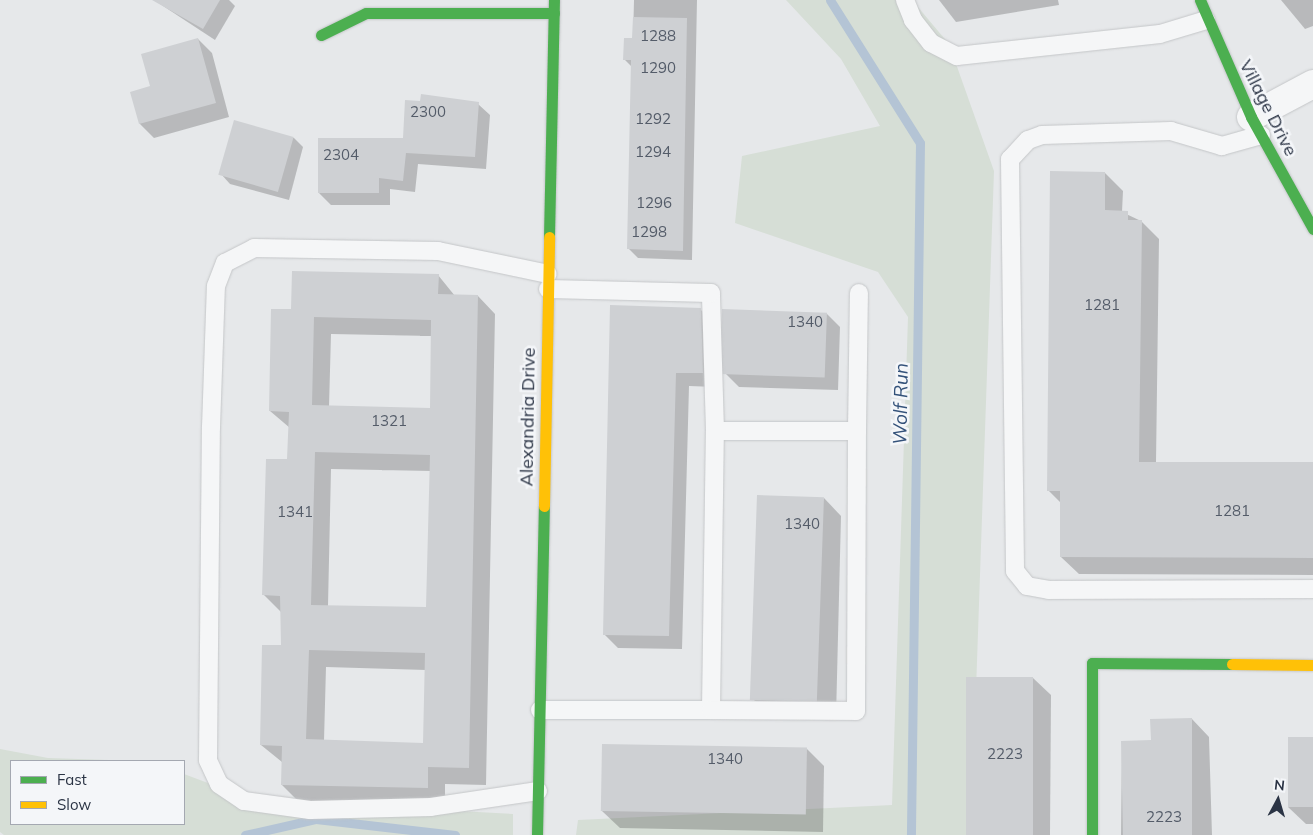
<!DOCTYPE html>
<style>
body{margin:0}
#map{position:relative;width:1313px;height:835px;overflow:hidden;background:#e6e8ea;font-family:Mulish,sans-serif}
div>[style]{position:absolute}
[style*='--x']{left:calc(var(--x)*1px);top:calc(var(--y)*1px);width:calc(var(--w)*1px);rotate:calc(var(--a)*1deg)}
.green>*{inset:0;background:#d6ded6}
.shadow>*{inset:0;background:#0003}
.stream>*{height:9px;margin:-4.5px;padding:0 4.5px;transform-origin:4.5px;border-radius:4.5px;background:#b4c4d5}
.building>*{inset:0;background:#ced0d3;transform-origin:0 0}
.roads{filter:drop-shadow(0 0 1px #c4c6c8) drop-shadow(0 0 1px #c4c6c8)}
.lane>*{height:18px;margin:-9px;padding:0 9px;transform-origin:9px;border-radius:9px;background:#f5f6f7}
.street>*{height:28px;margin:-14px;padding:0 14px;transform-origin:14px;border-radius:14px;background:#f5f6f7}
.fast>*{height:11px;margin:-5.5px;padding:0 5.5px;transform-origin:5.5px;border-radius:5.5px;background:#4caf50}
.slow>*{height:11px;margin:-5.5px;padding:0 5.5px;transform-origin:5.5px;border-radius:5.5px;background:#ffc107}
span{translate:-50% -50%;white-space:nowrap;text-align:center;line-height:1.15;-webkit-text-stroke:5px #f4f6f9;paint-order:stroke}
.number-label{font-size:15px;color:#545c69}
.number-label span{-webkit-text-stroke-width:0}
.street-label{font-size:18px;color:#2b3445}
.water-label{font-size:19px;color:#34527a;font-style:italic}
.legend{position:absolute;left:10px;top:760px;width:175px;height:65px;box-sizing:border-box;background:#f4f6f9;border:1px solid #a4a8b1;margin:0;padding:6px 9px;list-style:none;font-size:15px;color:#2b3445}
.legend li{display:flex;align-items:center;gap:10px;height:25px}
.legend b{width:25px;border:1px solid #a4a8b1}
.north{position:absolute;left:1253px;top:775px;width:50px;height:50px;-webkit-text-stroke:4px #f4f6f9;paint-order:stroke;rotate:6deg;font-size:14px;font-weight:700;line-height:20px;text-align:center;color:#2b3445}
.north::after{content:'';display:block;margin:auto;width:18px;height:22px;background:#2b3445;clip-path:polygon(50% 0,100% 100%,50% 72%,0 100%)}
</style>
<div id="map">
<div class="green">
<i style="clip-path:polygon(786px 0,912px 0,949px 44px,994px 171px,971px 835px,576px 835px,578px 820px,892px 805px,908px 317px,878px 272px,735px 223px,742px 156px,880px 126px,841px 59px)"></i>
<i style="clip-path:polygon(0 749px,48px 758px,139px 761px,11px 761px,11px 824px,184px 824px,184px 774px,253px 800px,513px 814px,513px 835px,4px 835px,0 832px)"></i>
</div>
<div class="shadow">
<i style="clip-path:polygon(154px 0,229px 0,235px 6px,215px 40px)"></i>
<i style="clip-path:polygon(634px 0,697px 0,692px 260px,638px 258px,628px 248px,632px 67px,624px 59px,633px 39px)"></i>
<i style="clip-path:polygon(939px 0,1058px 0,1059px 5px,956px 22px)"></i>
<i style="clip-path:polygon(1281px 0,1313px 0,1313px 26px,1305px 29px)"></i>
<i style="clip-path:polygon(198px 39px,212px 53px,229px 117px,154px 138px,140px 124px,132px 93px,152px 87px)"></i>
<i style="clip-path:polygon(478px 104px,490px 115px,486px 169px,418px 164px,415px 192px,390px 189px,390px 205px,331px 205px,319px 193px)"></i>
<i style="clip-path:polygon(235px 122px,294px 138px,303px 147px,289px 200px,230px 184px,221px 174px)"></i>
<i style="clip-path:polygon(1105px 173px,1123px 191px,1122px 212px,1141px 221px,1159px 239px,1156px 463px,1313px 464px,1313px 575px,1079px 574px,1061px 557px,1061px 503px,1048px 490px)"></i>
<i style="clip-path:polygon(evenodd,438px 275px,455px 296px,478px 296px,495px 314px,486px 785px,445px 784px,445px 805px,299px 802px,282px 785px,282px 762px,261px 745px,282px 646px,281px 612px,264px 595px,289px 461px,290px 428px,270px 411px,293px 310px,438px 275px,331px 334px,432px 336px,431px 409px,329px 407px,331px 334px,438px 275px,331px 469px,431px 471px,428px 609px,328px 606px,331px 469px,438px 275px,326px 667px,426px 670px,424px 744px,324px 741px,326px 667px)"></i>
<i style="clip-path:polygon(611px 306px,700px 309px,714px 323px,716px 387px,689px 386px,682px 649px,618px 648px,604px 634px)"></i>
<i style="clip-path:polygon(826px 313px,840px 327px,838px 390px,739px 387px,725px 373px)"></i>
<i style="clip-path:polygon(824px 498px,841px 516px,836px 717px,771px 717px,753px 699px)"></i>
<i style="clip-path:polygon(1033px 678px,1051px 695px,1050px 835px,966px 835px)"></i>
<i style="clip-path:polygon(1192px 719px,1209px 737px,1212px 835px,1121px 835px,1122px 742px,1152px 742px)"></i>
<i style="clip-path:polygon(1313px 738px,1313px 824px,1306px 824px,1288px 807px)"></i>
<i style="clip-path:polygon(807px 749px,824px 766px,823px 832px,620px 828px,602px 811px)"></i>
</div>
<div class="stream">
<i style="--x:830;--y:0;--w:169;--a:57.8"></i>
<i style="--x:920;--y:143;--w:692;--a:90.75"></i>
<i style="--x:245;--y:835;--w:73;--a:-12.7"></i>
<i style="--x:316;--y:819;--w:140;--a:6.6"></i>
</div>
<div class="building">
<i style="clip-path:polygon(152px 0,220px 0,203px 29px)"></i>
<i style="clip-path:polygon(633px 17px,687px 18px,683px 251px,627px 249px,631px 60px,623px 60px,624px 38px,632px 38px)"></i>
<i style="clip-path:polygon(198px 38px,216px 103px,139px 124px,130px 92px,150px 86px,141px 54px)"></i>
<i style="clip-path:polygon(421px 94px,479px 102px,475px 157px,406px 153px,403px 181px,379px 178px,379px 193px,318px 193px,318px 138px,403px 138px,405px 100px,420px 101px)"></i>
<i style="left:234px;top:120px;width:62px;height:57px;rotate:16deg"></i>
<i style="clip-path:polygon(1050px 171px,1105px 172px,1105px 210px,1128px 211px,1128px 220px,1142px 220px,1139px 462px,1313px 462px,1313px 558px,1060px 557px,1060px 491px,1047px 491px)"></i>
<i style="clip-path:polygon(evenodd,292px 271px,439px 274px,438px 294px,478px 295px,469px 768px,428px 767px,428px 788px,281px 785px,282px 746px,260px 745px,262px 645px,281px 645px,280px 596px,262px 595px,266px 459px,287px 459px,289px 412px,269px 411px,271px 309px,291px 309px,292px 271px,314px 317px,431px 320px,430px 408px,312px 405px,314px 317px,292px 271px,315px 452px,430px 455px,426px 607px,311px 605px,315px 452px,292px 271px,309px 650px,425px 653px,423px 743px,306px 739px,309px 650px)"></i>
<i style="clip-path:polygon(610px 305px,701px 308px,703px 373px,676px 373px,669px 636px,603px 635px)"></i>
<i style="left:722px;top:309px;width:105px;height:65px;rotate:2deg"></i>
<i style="left:757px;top:495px;width:67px;height:205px;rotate:2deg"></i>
<i style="left:966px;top:677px;width:67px;height:158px"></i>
<i style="clip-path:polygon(1192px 718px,1192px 835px,1123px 835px,1121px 741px,1151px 740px,1150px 719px)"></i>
<i style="left:1288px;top:737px;width:25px;height:70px"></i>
<i style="left:602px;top:744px;width:205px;height:67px;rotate:1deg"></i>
</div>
<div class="roads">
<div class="lane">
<i style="--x:905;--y:0;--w:22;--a:68"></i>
<i style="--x:913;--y:20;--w:29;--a:52"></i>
<i style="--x:931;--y:43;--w:29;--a:27"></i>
<i style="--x:957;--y:56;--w:204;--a:-6.2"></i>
<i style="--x:1160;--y:34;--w:48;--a:-16.9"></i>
<i style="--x:1261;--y:135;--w:41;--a:164.2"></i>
<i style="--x:1222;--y:146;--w:53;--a:-163.6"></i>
<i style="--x:1171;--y:131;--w:129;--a:178.2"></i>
<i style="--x:1042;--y:135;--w:15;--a:160"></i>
<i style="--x:1028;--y:140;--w:26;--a:133"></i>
<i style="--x:1010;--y:159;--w:412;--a:89.3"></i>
<i style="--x:1015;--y:571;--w:19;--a:51"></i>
<i style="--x:1027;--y:586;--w:22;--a:10"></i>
<i style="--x:1049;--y:590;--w:264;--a:-0.2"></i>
<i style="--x:857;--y:431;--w:138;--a:-89.2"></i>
<i style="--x:540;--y:710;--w:171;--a:0"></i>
<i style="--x:711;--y:710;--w:279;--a:-89.2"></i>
<i style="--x:715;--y:431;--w:138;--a:-91.7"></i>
<i style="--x:711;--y:293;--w:163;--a:-178.6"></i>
<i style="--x:711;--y:710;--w:145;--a:0.4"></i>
<i style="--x:856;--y:711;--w:280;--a:-89.8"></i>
<i style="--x:857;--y:431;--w:142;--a:180"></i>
<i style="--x:538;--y:791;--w:108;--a:171.5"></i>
<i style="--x:431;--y:807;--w:121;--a:178.6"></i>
<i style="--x:310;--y:810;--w:67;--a:-172.2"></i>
<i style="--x:244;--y:801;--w:30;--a:-146"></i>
<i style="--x:219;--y:784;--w:26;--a:-115"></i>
<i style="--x:208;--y:760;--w:333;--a:-89.5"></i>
<i style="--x:211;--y:427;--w:141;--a:-88"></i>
<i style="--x:216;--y:286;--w:25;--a:-69"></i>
<i style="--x:225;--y:263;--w:33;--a:-27"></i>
<i style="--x:254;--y:248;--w:184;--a:0.9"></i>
<i style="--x:438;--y:251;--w:112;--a:11.8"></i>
</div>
<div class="street">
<i style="--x:1251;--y:117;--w:70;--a:-28"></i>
</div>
<div class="fast">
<i style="--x:1200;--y:0;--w:128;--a:66.4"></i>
<i style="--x:1251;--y:117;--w:128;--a:61"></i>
<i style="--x:321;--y:35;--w:50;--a:-26.1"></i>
<i style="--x:366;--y:13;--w:188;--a:0"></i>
<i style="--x:549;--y:237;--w:237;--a:-88.8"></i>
<i style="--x:537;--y:835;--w:329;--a:-88.8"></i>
<i style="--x:1092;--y:835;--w:172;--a:-90"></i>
<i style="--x:1092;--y:663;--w:140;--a:0.4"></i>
</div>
<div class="slow">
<i style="--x:544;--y:506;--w:269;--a:-88.9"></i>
<i style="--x:1232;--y:664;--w:81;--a:0.7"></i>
</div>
</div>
<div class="number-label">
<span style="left:658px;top:36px">1288</span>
<span style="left:658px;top:68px">1290</span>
<span style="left:428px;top:112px">2300</span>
<span style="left:653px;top:119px">1292</span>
<span style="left:653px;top:152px">1294</span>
<span style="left:341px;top:155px">2304</span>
<span style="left:654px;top:203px">1296</span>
<span style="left:649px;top:232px">1298</span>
<span style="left:1102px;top:305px">1281</span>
<span style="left:805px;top:322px">1340</span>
<span style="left:389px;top:421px">1321</span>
<span style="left:1232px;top:511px">1281</span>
<span style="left:295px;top:512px">1341</span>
<span style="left:802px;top:524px">1340</span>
<span style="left:1005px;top:754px">2223</span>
<span style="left:725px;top:759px">1340</span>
<span style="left:1164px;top:817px">2223</span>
</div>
<div class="street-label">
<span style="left:1268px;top:108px;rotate:63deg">Village Drive</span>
<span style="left:528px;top:417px;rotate:-89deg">Alexandria Drive</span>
</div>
<div class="water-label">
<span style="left:901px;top:404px;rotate:-89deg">Wolf Run</span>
</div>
<ul class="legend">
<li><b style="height:6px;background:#4caf50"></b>Fast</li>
<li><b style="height:6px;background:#ffc107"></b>Slow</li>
</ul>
<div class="north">N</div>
</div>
